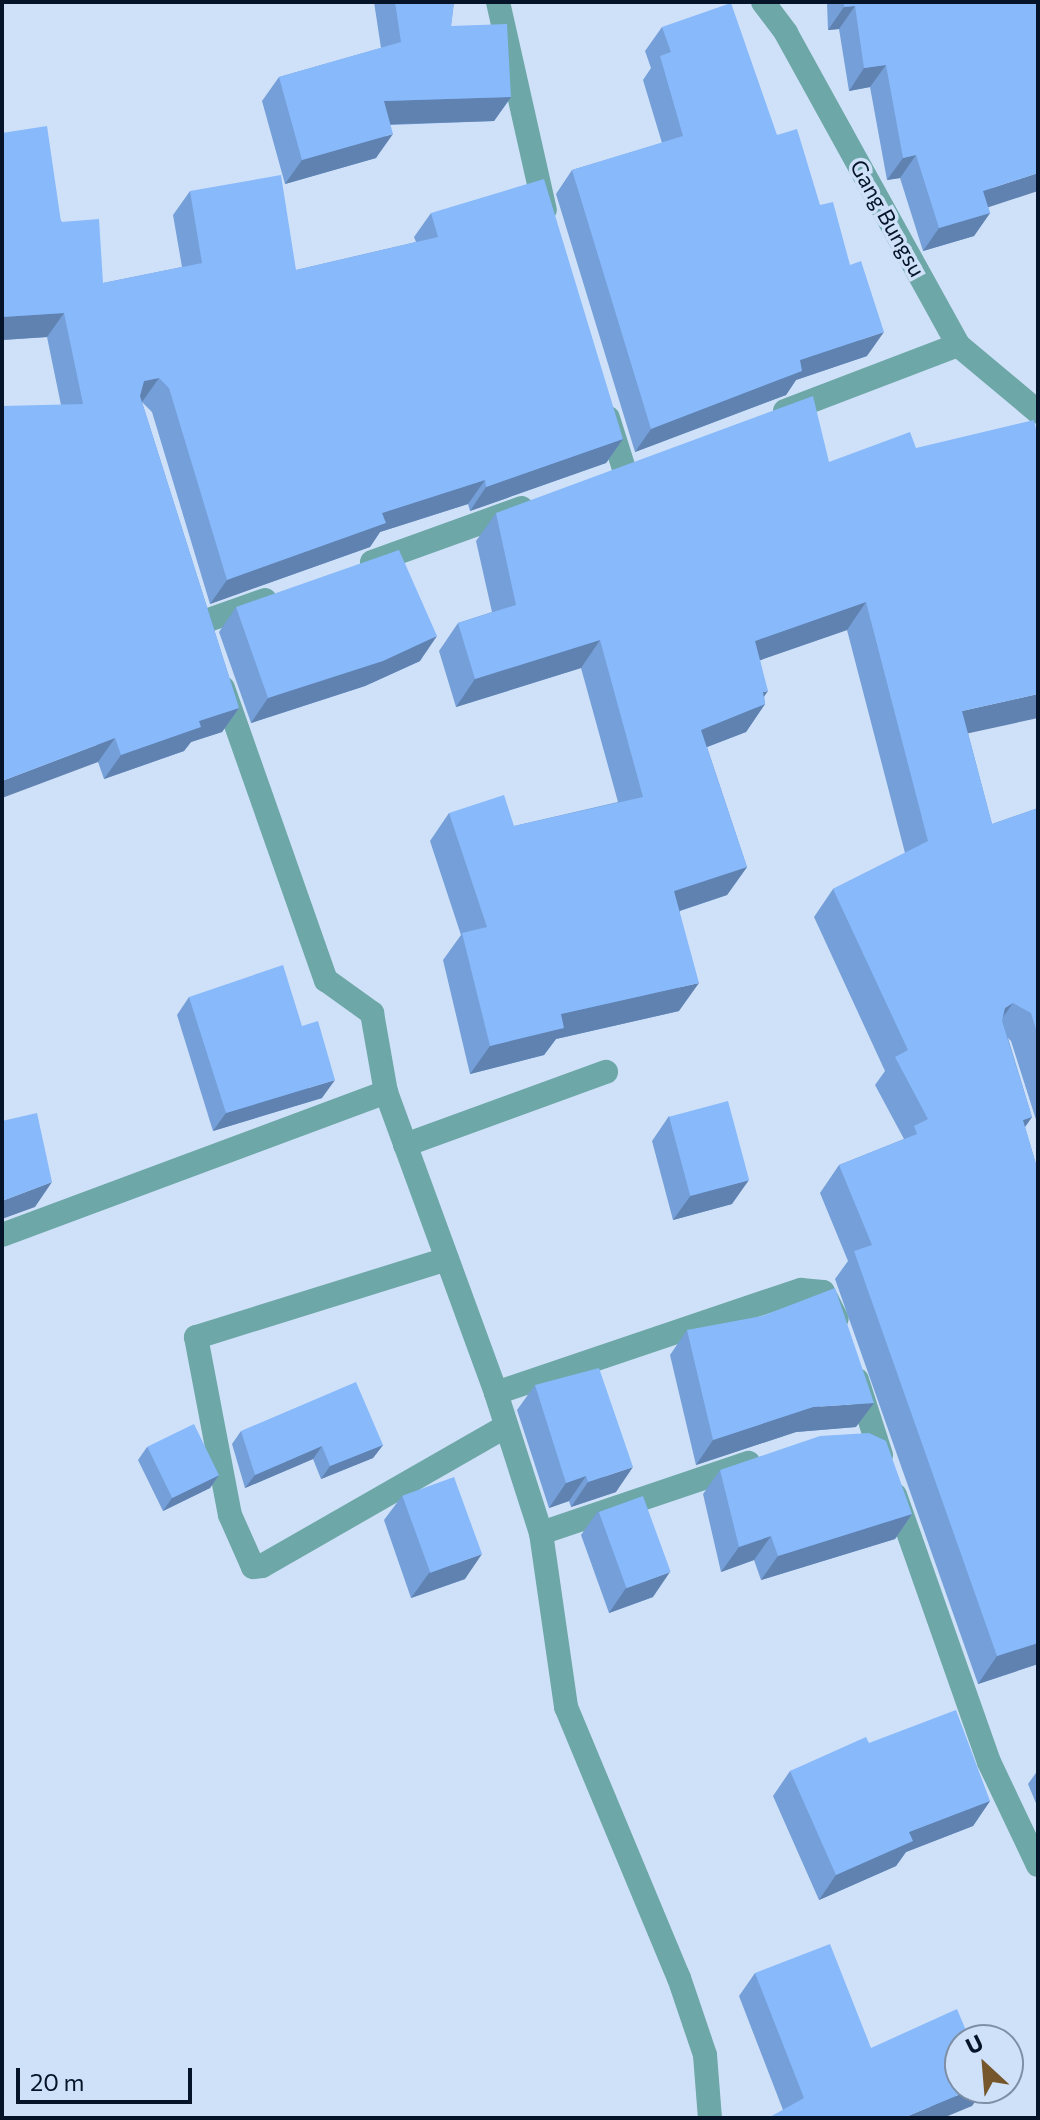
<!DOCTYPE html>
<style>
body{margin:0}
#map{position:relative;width:1040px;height:2120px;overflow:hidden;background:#cfe1f9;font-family:Commissioner,sans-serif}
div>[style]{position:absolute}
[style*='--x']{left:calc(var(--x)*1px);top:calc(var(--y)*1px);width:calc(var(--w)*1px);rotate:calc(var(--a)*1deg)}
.minor>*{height:24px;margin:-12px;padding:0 12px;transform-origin:12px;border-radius:12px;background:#6da7a7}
.wall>*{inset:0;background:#759fd8}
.shaded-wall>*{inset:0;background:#5f82b0}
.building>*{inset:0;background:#88b9fb;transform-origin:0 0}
span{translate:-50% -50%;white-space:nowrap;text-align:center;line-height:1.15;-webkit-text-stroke:7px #cfe1f9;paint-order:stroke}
.street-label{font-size:22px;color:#051428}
.frame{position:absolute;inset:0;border:4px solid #051428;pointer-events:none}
.north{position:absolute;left:944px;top:2024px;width:80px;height:80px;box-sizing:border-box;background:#cfe1f9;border:2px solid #7e8fa5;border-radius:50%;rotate:334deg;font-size:22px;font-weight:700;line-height:32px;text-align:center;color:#051428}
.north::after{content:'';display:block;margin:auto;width:28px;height:36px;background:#75572b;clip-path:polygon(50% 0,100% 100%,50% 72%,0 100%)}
.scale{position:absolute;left:16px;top:2068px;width:176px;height:36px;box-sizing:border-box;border:4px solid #051428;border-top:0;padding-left:10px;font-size:24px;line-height:28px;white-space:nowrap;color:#051428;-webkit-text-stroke:6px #cfe1f9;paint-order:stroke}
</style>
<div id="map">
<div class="minor">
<i style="--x:498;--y:2;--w:213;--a:77.3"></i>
<i style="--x:763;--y:2;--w:39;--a:53"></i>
<i style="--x:786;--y:33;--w:356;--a:61.1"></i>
<i style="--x:958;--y:345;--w:104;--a:39.9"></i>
<i style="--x:785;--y:411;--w:185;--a:-20.9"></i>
<i style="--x:608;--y:418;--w:57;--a:72.5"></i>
<i style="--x:372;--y:562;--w:159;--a:-19.8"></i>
<i style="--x:200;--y:623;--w:69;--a:-19.5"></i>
<i style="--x:223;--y:688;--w:310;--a:70.6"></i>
<i style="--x:326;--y:980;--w:57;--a:35.7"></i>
<i style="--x:372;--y:1013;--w:80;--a:80"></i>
<i style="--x:386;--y:1092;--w:320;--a:69.9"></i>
<i style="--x:496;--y:1393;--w:147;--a:72.2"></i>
<i style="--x:541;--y:1533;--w:176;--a:81.8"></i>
<i style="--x:566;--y:1707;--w:294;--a:67.4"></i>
<i style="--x:679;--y:1978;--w:81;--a:71.3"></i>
<i style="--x:705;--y:2055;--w:63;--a:85.5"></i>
<i style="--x:405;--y:1145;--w:214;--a:-20"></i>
<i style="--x:2;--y:1235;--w:410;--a:-20.4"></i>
<i style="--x:447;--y:1259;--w:263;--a:162.7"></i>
<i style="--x:196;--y:1337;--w:181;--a:79.2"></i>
<i style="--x:230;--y:1515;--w:57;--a:66.1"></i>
<i style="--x:253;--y:1567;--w:9;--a:-6"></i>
<i style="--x:262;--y:1566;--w:281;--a:-29.8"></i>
<i style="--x:857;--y:1380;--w:79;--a:72.3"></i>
<i style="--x:496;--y:1393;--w:322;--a:-18.7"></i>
<i style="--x:801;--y:1290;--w:22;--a:5"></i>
<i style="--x:823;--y:1292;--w:30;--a:63"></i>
<i style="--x:895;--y:1495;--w:283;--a:70.6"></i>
<i style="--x:989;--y:1762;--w:114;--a:64.6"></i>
<i style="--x:541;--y:1533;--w:219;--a:-18.7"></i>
</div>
<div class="wall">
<i style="clip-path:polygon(374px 2px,454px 2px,451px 26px,511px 97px,494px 121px,390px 125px,376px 158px,285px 184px,262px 101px,279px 77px,381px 48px)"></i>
<i style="clip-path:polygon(827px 2px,1038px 2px,988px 207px,990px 213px,974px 236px,923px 251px,900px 178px,887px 180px,870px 87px,849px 91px,839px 29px,828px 30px)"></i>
<i style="clip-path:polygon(662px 27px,777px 135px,867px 356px,796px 380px,786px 395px,635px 452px,556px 194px,572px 170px,662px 143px,643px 80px,651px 68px,645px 51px)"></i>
<i style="clip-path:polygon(2px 133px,103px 283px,182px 267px,173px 215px,190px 191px,296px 270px,416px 242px,414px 237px,431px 213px,623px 439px,606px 463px,470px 511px,468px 504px,380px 532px,370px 547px,210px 604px,152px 412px,142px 402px,239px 708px,222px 732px,191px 742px,184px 751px,104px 779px,98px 762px,61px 405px,47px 337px,2px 340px)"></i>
<i style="clip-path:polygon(829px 462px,968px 733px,992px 824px,1038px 808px,1038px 1126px,1011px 1041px,1008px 1038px,1032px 1117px,1025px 1127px,1038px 1171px,1038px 1664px,978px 1684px,835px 1279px,848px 1261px,820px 1193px,839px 1165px,904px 1139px,875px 1085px,885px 1071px,814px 917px,833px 889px,905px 853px,847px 630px,760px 660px,765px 704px,746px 732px,707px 747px,747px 867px,727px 895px,680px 911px,679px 1011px,556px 1039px,544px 1055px,470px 1074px,443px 960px,461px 935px,430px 841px,449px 813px,514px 826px,618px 802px,581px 668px,456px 707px,439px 651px,458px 623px,492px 612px,476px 541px,496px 513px)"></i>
<i style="clip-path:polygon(236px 607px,420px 661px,365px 686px,251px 723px,219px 632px)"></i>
<i style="clip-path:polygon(189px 997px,322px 1098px,213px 1131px,177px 1015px)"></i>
<i style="clip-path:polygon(669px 1116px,732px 1204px,673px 1220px,652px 1141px)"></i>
<i style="clip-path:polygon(687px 1330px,856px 1427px,796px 1432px,696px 1465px,670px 1355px)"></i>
<i style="clip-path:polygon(535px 1385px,616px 1492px,571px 1507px,569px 1501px,549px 1508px,517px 1410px)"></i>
<i style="clip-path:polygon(241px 1431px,383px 1445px,373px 1458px,321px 1479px,313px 1459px,245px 1488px,232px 1444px)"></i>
<i style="clip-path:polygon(147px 1447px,219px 1475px,210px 1488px,163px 1511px,138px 1460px)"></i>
<i style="clip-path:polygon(720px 1470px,912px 1514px,895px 1539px,761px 1580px,754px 1560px,721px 1572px,703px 1494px)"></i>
<i style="clip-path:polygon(402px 1496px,465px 1579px,411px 1598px,384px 1520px)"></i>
<i style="clip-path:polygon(598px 1511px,653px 1597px,609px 1613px,581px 1535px)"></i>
<i style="clip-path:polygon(869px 1743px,990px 1801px,973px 1826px,906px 1852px,896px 1866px,819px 1900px,773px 1796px,790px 1771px)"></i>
<i style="clip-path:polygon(1038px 1770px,1038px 1808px,1028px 1784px)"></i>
<i style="clip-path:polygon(755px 1973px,871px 2048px,972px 2106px,783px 2110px,739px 1996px)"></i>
</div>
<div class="shaded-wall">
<i style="clip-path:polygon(855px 6px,839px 29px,828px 30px,844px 7px)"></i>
<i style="clip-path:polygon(886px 65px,870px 87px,849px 91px,864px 68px)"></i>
<i style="clip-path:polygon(511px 97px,494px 121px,367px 125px,384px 101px)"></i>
<i style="clip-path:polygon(393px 134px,376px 158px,285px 184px,302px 160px)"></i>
<i style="clip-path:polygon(916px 155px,900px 178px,887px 180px,903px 158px)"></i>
<i style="clip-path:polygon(1038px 173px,1038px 191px,968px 214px,983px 191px)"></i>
<i style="clip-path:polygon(990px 213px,974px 236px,923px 251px,939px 228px)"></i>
<i style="clip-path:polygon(64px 313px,47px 337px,2px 340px,2px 317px)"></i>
<i style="clip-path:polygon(884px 332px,867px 356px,796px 380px,786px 395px,635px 452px,651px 429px,800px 360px)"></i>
<i style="clip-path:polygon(159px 378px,142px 402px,128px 405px,144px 381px)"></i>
<i style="clip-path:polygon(623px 439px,606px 463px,470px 511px,486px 487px)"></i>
<i style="clip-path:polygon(485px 480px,468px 504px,380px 532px,370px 547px,210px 604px,227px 580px,382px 513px)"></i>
<i style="clip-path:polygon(866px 602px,847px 630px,735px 669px,755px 641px)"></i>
<i style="clip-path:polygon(437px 636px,420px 661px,365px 686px,251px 723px,268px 698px)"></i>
<i style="clip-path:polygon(600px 640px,581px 668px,456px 707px,475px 679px)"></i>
<i style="clip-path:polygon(768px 691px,756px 708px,765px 704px,746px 732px,681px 757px,701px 730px,763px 692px)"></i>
<i style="clip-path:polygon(1038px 694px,1038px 718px,942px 739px,962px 711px)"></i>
<i style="clip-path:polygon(239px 708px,222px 732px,191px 742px,184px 751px,104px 779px,121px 755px,199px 721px)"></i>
<i style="clip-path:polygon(115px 738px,98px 762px,2px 798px,2px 781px)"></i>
<i style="clip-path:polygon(747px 867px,727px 895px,655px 919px,674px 891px)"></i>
<i style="clip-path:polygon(699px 983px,679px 1011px,556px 1039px,544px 1055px,470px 1074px,490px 1046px,561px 1014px)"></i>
<i style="clip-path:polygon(1013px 1003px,993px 1031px,1005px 1008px)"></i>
<i style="clip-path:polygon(335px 1080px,322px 1098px,213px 1131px,226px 1113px)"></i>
<i style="clip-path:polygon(1032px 1117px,1012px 1145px,1023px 1120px)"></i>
<i style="clip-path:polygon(749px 1180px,732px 1204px,673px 1220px,691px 1195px)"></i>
<i style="clip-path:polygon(52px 1182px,35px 1207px,2px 1219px,2px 1201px)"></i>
<i style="clip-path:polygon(874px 1403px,856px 1427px,796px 1432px,696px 1465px,713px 1440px,813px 1407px)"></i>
<i style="clip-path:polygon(383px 1445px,373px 1458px,321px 1479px,330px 1466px)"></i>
<i style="clip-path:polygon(322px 1446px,313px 1459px,245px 1488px,255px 1475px)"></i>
<i style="clip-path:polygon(633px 1467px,616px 1492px,571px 1507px,588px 1482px)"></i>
<i style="clip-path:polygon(219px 1475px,210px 1488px,163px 1511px,172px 1498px)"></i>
<i style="clip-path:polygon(586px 1476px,569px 1501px,549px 1508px,566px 1483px)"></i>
<i style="clip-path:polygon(912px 1514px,895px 1539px,761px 1580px,778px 1556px)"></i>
<i style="clip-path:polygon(771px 1536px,754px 1560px,721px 1572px,739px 1547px)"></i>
<i style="clip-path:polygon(482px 1554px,465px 1579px,411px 1598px,429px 1573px)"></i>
<i style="clip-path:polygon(670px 1572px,653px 1597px,609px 1613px,626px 1588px)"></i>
<i style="clip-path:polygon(1038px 1643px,1038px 1664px,978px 1684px,997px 1656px)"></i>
<i style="clip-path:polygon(990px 1801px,973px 1826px,906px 1852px,896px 1866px,819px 1900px,836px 1875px,909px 1832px)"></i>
<i style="clip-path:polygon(975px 2088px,985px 2088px,972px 2106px,943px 2118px,907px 2118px,908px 2116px)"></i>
</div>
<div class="building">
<i style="clip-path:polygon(395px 2px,454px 2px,451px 26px,507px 24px,511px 97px,384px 101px,393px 134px,302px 160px,279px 77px,401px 42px)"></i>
<i style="clip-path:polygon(844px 2px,1038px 2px,1038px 173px,983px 191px,990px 213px,939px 228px,916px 155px,903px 158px,886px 65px,864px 68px,855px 6px,844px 7px)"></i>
<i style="clip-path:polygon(731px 3px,777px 135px,797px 129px,820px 205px,833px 202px,850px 265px,861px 261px,884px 332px,800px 360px,802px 371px,651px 429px,572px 170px,683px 136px,660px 56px,671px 52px,662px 27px)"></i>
<i style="clip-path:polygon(47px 126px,61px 222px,99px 219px,103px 283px,202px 263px,190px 191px,281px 175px,296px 270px,438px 237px,431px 213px,544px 179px,623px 439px,486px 487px,485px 480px,382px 513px,386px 523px,227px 580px,169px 388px,159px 378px,144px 381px,140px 396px,239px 708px,199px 721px,201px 727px,121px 755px,115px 738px,2px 781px,2px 406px,83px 404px,64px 313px,2px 317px,2px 133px)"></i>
<i style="clip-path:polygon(813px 396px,829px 462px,910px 432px,916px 448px,1034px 420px,1038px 438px,1038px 694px,962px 711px,992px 824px,1038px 808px,1038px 1036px,1031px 1013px,1013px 1003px,1005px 1008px,1002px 1021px,1032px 1117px,1023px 1120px,1038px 1171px,1038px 1643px,997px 1656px,854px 1251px,872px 1245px,839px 1165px,917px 1134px,914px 1126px,928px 1119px,895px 1057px,908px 1050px,833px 889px,928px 841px,866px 602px,755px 641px,768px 691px,763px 692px,765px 704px,701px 730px,747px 867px,674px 891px,699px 983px,561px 1014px,564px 1028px,490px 1046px,462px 933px,487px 927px,449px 813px,504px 795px,514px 826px,643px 797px,600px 640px,475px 679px,458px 623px,516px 605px,496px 513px)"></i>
<i style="clip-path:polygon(399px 550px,437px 636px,383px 661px,268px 698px,236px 607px)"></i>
<i style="clip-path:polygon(283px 965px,302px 1026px,318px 1021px,335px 1080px,226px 1113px,189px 997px)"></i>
<i style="left:728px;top:1101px;width:82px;height:61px;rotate:75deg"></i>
<i style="clip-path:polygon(37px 1113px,52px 1182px,2px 1201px,2px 1121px)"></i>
<i style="clip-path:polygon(835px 1288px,874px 1403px,813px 1407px,713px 1440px,687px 1330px,762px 1316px)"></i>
<i style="clip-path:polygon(599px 1368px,633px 1467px,588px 1482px,586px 1476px,566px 1483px,535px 1385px)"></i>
<i style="clip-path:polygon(356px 1382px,383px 1445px,330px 1466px,322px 1446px,255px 1475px,241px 1431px)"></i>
<i style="left:194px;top:1424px;width:57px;height:52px;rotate:64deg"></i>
<i style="clip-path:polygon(869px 1433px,886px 1441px,912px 1514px,778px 1556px,771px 1536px,739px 1547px,720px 1470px,820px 1436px)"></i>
<i style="left:454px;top:1477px;width:82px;height:55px;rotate:70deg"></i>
<i style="left:643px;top:1496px;width:81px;height:47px;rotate:70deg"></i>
<i style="clip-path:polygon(956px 1710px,990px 1801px,909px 1832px,913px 1841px,836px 1875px,790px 1771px,866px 1737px,869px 1743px)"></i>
<i style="clip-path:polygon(830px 1944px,871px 2048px,957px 2009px,970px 2040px,960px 2040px,960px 2088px,975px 2088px,908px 2116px,909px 2118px,768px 2118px,804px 2098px,755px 1973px)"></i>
</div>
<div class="street-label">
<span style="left:888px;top:218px;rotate:61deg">Gang Bungsu</span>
</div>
<div class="frame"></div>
<div class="north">U</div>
<div class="scale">20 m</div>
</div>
